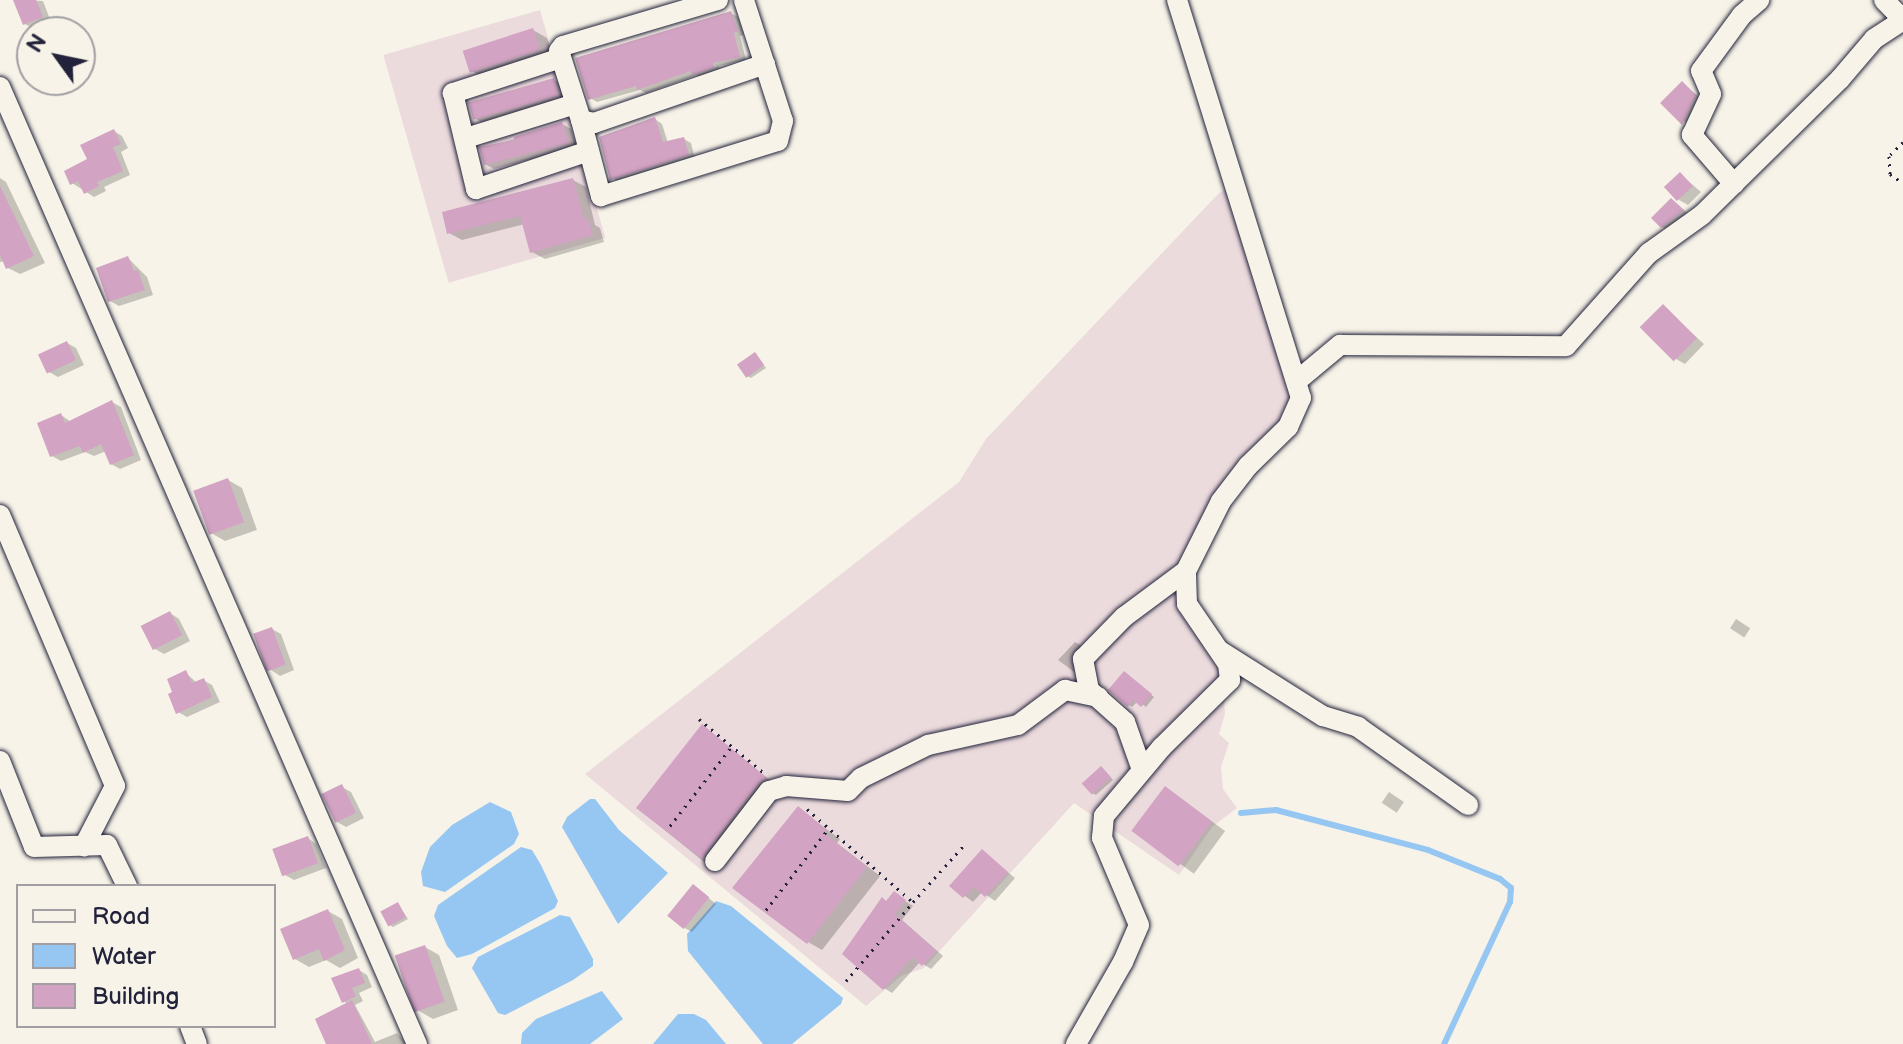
<!DOCTYPE html>
<style>
body{margin:0}
#map{position:relative;width:1903px;height:1044px;overflow:hidden;background:#f7f3e8;font-family:"Balsamiq Sans",sans-serif}
div>[style]{position:absolute}
[style*='--x']{left:calc(var(--x)*1px);top:calc(var(--y)*1px);width:calc(var(--w)*1px);rotate:calc(var(--a)*1deg)}
.built>*{inset:0;background:#ecdbdd;transform-origin:0 0}
.water>*{inset:0;background:#96c7f2}
.shadow>*{inset:0;background:#0003;transform-origin:0 0}
.stream>*{height:6px;margin:-3px;padding:0 3px;transform-origin:3px;border-radius:3px;background:#96c7f2}
.building>*{inset:0;background:#d2a3c2;transform-origin:0 0}
.path>*{height:3px;margin-top:-1.5px;transform-origin:0;background:repeating-linear-gradient(90deg,#22223b 0 2px,transparent 0 8px)}
.roads{filter:drop-shadow(0 0 2px #22223b) drop-shadow(0 0 2px #22223b)}
.minor>*{height:20px;margin:-10px;padding:0 10px;transform-origin:10px;border-radius:10px;background:#f7f3e8}
span{translate:-50% -50%;white-space:nowrap;text-align:center;line-height:1.15;-webkit-text-stroke:7px #f7f3e8;paint-order:stroke}
.legend{position:absolute;left:16px;top:884px;width:260px;height:144px;box-sizing:border-box;background:#f7f3e8;border:2px solid #a29fa3;margin:0;padding:10px 14px;list-style:none;font-size:24px;color:#22223b}
.legend li{display:flex;align-items:center;gap:16px;height:40px}
.legend b{width:40px;border:2px solid #a29fa3}
.north{position:absolute;left:16px;top:16px;width:80px;height:80px;box-sizing:border-box;background:#f7f3e8;border:2px solid #a29fa3;border-radius:50%;rotate:303deg;font-size:22px;font-weight:700;line-height:32px;text-align:center;color:#22223b}
.north::after{content:'';display:block;margin:auto;width:28px;height:36px;background:#22223b;clip-path:polygon(50% 0,100% 100%,50% 72%,0 100%)}
</style>
<div id="map">
<div class="built">
<i style="left:540px;top:10px;width:237px;height:163px;rotate:74deg"></i>
<i style="clip-path:polygon(1229px 187px,1298px 398px,1182px 568px,1223px 680px,1225px 714px,1219px 734px,1229px 743px,1221px 767px,1223px 789px,1237px 808px,1212px 827px,1179px 875px,1074px 803px,924px 968px,901px 976px,866px 1006px,585px 774px,959px 482px,986px 439px,1218px 194px)"></i>
</div>
<div class="water">
<i style="clip-path:polygon(590px 799px,595px 799px,619px 830px,668px 873px,618px 924px,562px 827px,567px 817px)"></i>
<i style="clip-path:polygon(490px 802px,511px 812px,519px 834px,514px 844px,445px 892px,423px 886px,421px 872px,430px 847px,452px 825px)"></i>
<i style="clip-path:polygon(521px 847px,532px 850px,541px 865px,558px 901px,555px 908px,472px 954px,457px 958px,447px 946px,434px 916px,438px 905px)"></i>
<i style="clip-path:polygon(716px 901px,731px 906px,843px 998px,841px 1004px,792px 1044px,763px 1044px,688px 951px,687px 934px)"></i>
<i style="clip-path:polygon(560px 915px,570px 917px,593px 959px,593px 966px,573px 980px,505px 1015px,498px 1013px,472px 968px,478px 957px)"></i>
<i style="clip-path:polygon(602px 991px,623px 1019px,590px 1044px,521px 1044px,522px 1033px,536px 1019px)"></i>
<i style="clip-path:polygon(678px 1014px,694px 1014px,706px 1020px,726px 1044px,653px 1044px)"></i>
</div>
<div class="shadow">
<i style="clip-path:polygon(24px 0,43px 1px,51px 22px,34px 29px,25px 24px)"></i>
<i style="clip-path:polygon(731px 13px,738px 17px,744px 35px,740px 36px,746px 60px,719px 66px,720px 71px,701px 78px,696px 75px,646px 93px,640px 90px,597px 102px,590px 98px)"></i>
<i style="clip-path:polygon(533px 30px,547px 38px,553px 57px,484px 78px,470px 70px)"></i>
<i style="clip-path:polygon(554px 80px,563px 85px,567px 100px,483px 123px,474px 118px)"></i>
<i style="clip-path:polygon(1682px 83px,1704px 101px,1692px 128px,1663px 103px)"></i>
<i style="clip-path:polygon(655px 119px,662px 124px,668px 143px,684px 139px,691px 143px,695px 159px,619px 182px,612px 178px)"></i>
<i style="clip-path:polygon(562px 124px,571px 129px,577px 147px,494px 169px,485px 164px,482px 149px)"></i>
<i style="clip-path:polygon(114px 131px,122px 136px,128px 148px,121px 152px,130px 175px,104px 187px,106px 191px,94px 197px,72px 183px)"></i>
<i style="clip-path:polygon(1681px 175px,1701px 192px,1688px 205px,1679px 200px)"></i>
<i style="clip-path:polygon(0 178px,6px 182px,45px 263px,20px 274px,8px 268px,5px 261px,0 262px)"></i>
<i style="clip-path:polygon(573px 180px,586px 187px,595px 225px,600px 228px,604px 242px,545px 259px,532px 252px,525px 224px,462px 240px,449px 233px)"></i>
<i style="clip-path:polygon(1672px 200px,1691px 216px,1671px 232px,1662px 227px)"></i>
<i style="clip-path:polygon(128px 258px,147px 277px,153px 295px,119px 306px,110px 301px)"></i>
<i style="clip-path:polygon(1663px 307px,1704px 344px,1685px 364px,1676px 359px)"></i>
<i style="clip-path:polygon(67px 343px,76px 348px,84px 365px,58px 377px,49px 372px)"></i>
<i style="clip-path:polygon(755px 354px,766px 368px,751px 378px,747px 376px)"></i>
<i style="clip-path:polygon(112px 402px,121px 407px,141px 460px,120px 469px,111px 464px,106px 451px,94px 456px,85px 452px,61px 461px,52px 456px,61px 415px,71px 422px)"></i>
<i style="clip-path:polygon(228px 480px,242px 488px,257px 530px,225px 541px,211px 533px)"></i>
<i style="clip-path:polygon(170px 613px,179px 619px,190px 641px,164px 654px,155px 649px)"></i>
<i style="left:1736px;top:619px;width:17px;height:11px;rotate:33deg"></i>
<i style="clip-path:polygon(272px 629px,281px 634px,294px 670px,280px 676px,271px 670px)"></i>
<i style="clip-path:polygon(1075px 642px,1084px 647px,1077px 674px,1058px 660px)"></i>
<i style="clip-path:polygon(186px 673px,197px 683px,203px 680px,212px 685px,220px 702px,187px 717px,178px 712px)"></i>
<i style="clip-path:polygon(1128px 675px,1154px 697px,1146px 707px,1138px 701px,1132px 707px,1129px 705px)"></i>
<i style="left:703px;top:726px;width:97px;height:105px;rotate:39deg"></i>
<i style="clip-path:polygon(1105px 771px,1113px 780px,1096px 795px,1092px 793px)"></i>
<i style="clip-path:polygon(342px 787px,351px 792px,364px 818px,346px 827px,337px 822px)"></i>
<i style="left:1166px;top:788px;width:73px;height:53px;rotate:36deg"></i>
<i style="left:1389px;top:792px;width:18px;height:13px;rotate:34deg"></i>
<i style="clip-path:polygon(799px 809px,840px 839px,837px 843px,880px 876px,822px 950px,808px 942px)"></i>
<i style="clip-path:polygon(308px 838px,316px 844px,326px 868px,294px 880px,285px 875px)"></i>
<i style="clip-path:polygon(983px 852px,1015px 878px,995px 901px,982px 892px,973px 902px,952px 886px)"></i>
<i style="clip-path:polygon(694px 886px,716px 904px,692px 932px,683px 927px)"></i>
<i style="clip-path:polygon(902px 899px,913px 906px,902px 920px,943px 956px,931px 969px,920px 962px,892px 993px,884px 988px,888px 903px)"></i>
<i style="clip-path:polygon(398px 904px,408px 919px,393px 927px,390px 925px)"></i>
<i style="clip-path:polygon(328px 911px,342px 919px,358px 958px,340px 968px,326px 960px,309px 967px,295px 959px)"></i>
<i style="clip-path:polygon(425px 947px,439px 955px,458px 1010px,433px 1019px,419px 1011px)"></i>
<i style="clip-path:polygon(359px 970px,367px 975px,372px 987px,359px 993px,363px 1001px,355px 1005px,375px 1042px,397px 1033px,407px 1044px,347px 1044px,348px 1004px,343px 1001px)"></i>
</div>
<div class="stream">
<i style="--x:1241;--y:813;--w:35;--a:-5"></i>
<i style="--x:1276;--y:810;--w:157;--a:14.7"></i>
<i style="--x:1428;--y:850;--w:78;--a:21.9"></i>
<i style="--x:1500;--y:879;--w:14;--a:39"></i>
<i style="--x:1511;--y:888;--w:14;--a:94"></i>
<i style="--x:1510;--y:902;--w:157;--a:114.9"></i>
</div>
<div class="building">
<i style="clip-path:polygon(13px 0,36px 0,43px 17px,23px 25px)"></i>
<i style="clip-path:polygon(731px 11px,738px 31px,734px 33px,740px 57px,713px 63px,714px 68px,692px 75px,691px 71px,637px 90px,636px 86px,588px 100px,575px 58px)"></i>
<i style="left:533px;top:28px;width:23px;height:74px;rotate:72deg"></i>
<i style="left:554px;top:78px;width:18px;height:89px;rotate:74deg"></i>
<i style="clip-path:polygon(1682px 81px,1696px 95px,1682px 125px,1660px 103px)"></i>
<i style="clip-path:polygon(655px 117px,663px 142px,684px 137px,689px 155px,610px 180px,599px 137px)"></i>
<i style="clip-path:polygon(562px 122px,569px 143px,484px 165px,479px 147px,514px 140px,514px 137px)"></i>
<i style="clip-path:polygon(114px 129px,121px 144px,113px 147px,123px 171px,97px 182px,99px 186px,84px 194px,78px 181px,70px 185px,64px 171px,87px 159px,80px 145px)"></i>
<i style="left:1680px;top:172px;width:19px;height:22px;rotate:47deg"></i>
<i style="clip-path:polygon(573px 178px,584px 220px,588px 218px,593px 235px,530px 253px,520px 216px,447px 234px,442px 212px)"></i>
<i style="clip-path:polygon(0 186px,34px 256px,6px 269px,0 255px)"></i>
<i style="clip-path:polygon(1671px 198px,1684px 210px,1661px 228px,1651px 218px)"></i>
<i style="clip-path:polygon(128px 256px,134px 271px,138px 270px,145px 290px,108px 302px,96px 268px)"></i>
<i style="left:1663px;top:304px;width:48px;height:33px;rotate:45deg"></i>
<i style="left:67px;top:341px;width:21px;height:32px;rotate:65deg"></i>
<i style="left:755px;top:352px;width:16px;height:22px;rotate:55deg"></i>
<i style="clip-path:polygon(112px 400px,134px 455px,110px 465px,101px 444px,83px 453px,80px 446px,50px 457px,37px 423px,61px 413px,65px 423px)"></i>
<i style="left:228px;top:478px;width:47px;height:37px;rotate:70deg"></i>
<i style="left:170px;top:611px;width:27px;height:33px;rotate:63deg"></i>
<i style="left:272px;top:627px;width:40px;height:20px;rotate:70deg"></i>
<i style="clip-path:polygon(186px 670px,192px 683px,204px 678px,212px 697px,176px 714px,168px 694px,172px 692px,167px 679px)"></i>
<i style="clip-path:polygon(1124px 671px,1152px 694px,1141px 707px,1133px 700px,1128px 707px,1108px 690px)"></i>
<i style="clip-path:polygon(702px 724px,767px 778px,759px 783px,702px 859px,636px 808px)"></i>
<i style="left:1101px;top:766px;width:15px;height:26px;rotate:48deg"></i>
<i style="left:342px;top:784px;width:32px;height:23px;rotate:64deg"></i>
<i style="left:1165px;top:786px;width:59px;height:56px;rotate:37deg"></i>
<i style="clip-path:polygon(798px 806px,827px 830px,824px 833px,867px 867px,807px 944px,732px 888px)"></i>
<i style="left:308px;top:836px;width:29px;height:38px;rotate:70deg"></i>
<i style="clip-path:polygon(982px 849px,1008px 872px,985px 897px,974px 887px,963px 898px,949px 886px)"></i>
<i style="left:693px;top:884px;width:21px;height:41px;rotate:39deg"></i>
<i style="clip-path:polygon(894px 891px,906px 900px,895px 914px,936px 951px,922px 966px,912px 957px,883px 990px,842px 954px,882px 897px,886px 901px)"></i>
<i style="left:398px;top:902px;width:17px;height:20px;rotate:62deg"></i>
<i style="clip-path:polygon(328px 909px,345px 950px,324px 961px,319px 949px,293px 960px,280px 929px)"></i>
<i style="left:425px;top:945px;width:60px;height:32px;rotate:71deg"></i>
<i style="clip-path:polygon(359px 968px,365px 983px,352px 988px,356px 996px,342px 1003px,331px 978px)"></i>
<i style="clip-path:polygon(352px 1000px,372px 1044px,326px 1044px,315px 1019px)"></i>
</div>
<div class="path">
<i style="--x:1903;--y:142;--w:20;--a:135"></i>
<i style="--x:1889;--y:156;--w:18;--a:87"></i>
<i style="--x:1890;--y:174;--w:16;--a:35"></i>
<i style="--x:699;--y:719;--w:85;--a:39.7"></i>
<i style="--x:807;--y:809;--w:141;--a:41.3"></i>
<i style="--x:913;--y:902;--w:79;--a:-48.1"></i>
<i style="--x:670;--y:826;--w:101;--a:-52.2"></i>
<i style="--x:766;--y:910;--w:103;--a:-52.5"></i>
<i style="--x:846;--y:981;--w:104;--a:-49.7"></i>
</div>
<div class="roads">
<div class="minor">
<i style="--x:718;--y:0;--w:162;--a:163.5"></i>
<i style="--x:563;--y:46;--w:6;--a:129"></i>
<i style="--x:559;--y:51;--w:72;--a:72.3"></i>
<i style="--x:581;--y:120;--w:13;--a:13"></i>
<i style="--x:594;--y:123;--w:181;--a:-19"></i>
<i style="--x:1884;--y:0;--w:28;--a:46"></i>
<i style="--x:561;--y:58;--w:114;--a:162"></i>
<i style="--x:453;--y:93;--w:99;--a:76.5"></i>
<i style="--x:476;--y:189;--w:119;--a:-18.6"></i>
<i style="--x:0;--y:87;--w:1044;--a:66.46"></i>
<i style="--x:581;--y:120;--w:79;--a:75.3"></i>
<i style="--x:601;--y:196;--w:185;--a:-17.3"></i>
<i style="--x:778;--y:141;--w:21;--a:-76"></i>
<i style="--x:783;--y:121;--w:127;--a:-107.9"></i>
<i style="--x:466;--y:138;--w:114;--a:-17.3"></i>
<i style="--x:1734;--y:184;--w:65;--a:-130.6"></i>
<i style="--x:1692;--y:135;--w:45;--a:-65.1"></i>
<i style="--x:1711;--y:94;--w:25;--a:-113"></i>
<i style="--x:1701;--y:71;--w:69;--a:-53.8"></i>
<i style="--x:1742;--y:15;--w:23;--a:-41"></i>
<i style="--x:1298;--y:380;--w:55;--a:-39.8"></i>
<i style="--x:1340;--y:345;--w:226;--a:0.3"></i>
<i style="--x:1566;--y:346;--w:125;--a:-48.3"></i>
<i style="--x:1649;--y:253;--w:65;--a:-35.6"></i>
<i style="--x:1702;--y:215;--w:194;--a:-44.6"></i>
<i style="--x:1840;--y:79;--w:52;--a:-49.6"></i>
<i style="--x:1874;--y:39;--w:35;--a:-33"></i>
<i style="--x:0;--y:515;--w:294;--a:67"></i>
<i style="--x:115;--y:786;--w:68;--a:117.3"></i>
<i style="--x:1220;--y:651;--w:122;--a:32.3"></i>
<i style="--x:1323;--y:716;--w:37;--a:17"></i>
<i style="--x:1358;--y:727;--w:135;--a:35.3"></i>
<i style="--x:0;--y:761;--w:92;--a:68.4"></i>
<i style="--x:34;--y:847;--w:73;--a:-1.6"></i>
<i style="--x:107;--y:845;--w:46;--a:64"></i>
<i style="--x:1142;--y:770;--w:51;--a:-109.5"></i>
<i style="--x:1125;--y:722;--w:48;--a:-138.4"></i>
<i style="--x:1089;--y:690;--w:32;--a:-101"></i>
<i style="--x:1083;--y:659;--w:59;--a:-45.7"></i>
<i style="--x:1124;--y:617;--w:77;--a:-36.6"></i>
<i style="--x:1186;--y:571;--w:78;--a:-63.4"></i>
<i style="--x:1221;--y:501;--w:44;--a:-52.4"></i>
<i style="--x:1248;--y:466;--w:56;--a:-44.3"></i>
<i style="--x:1288;--y:427;--w:32;--a:-66"></i>
<i style="--x:1301;--y:398;--w:417;--a:-107.3"></i>
<i style="--x:715;--y:861;--w:88;--a:-52.4"></i>
<i style="--x:769;--y:791;--w:18;--a:-16"></i>
<i style="--x:786;--y:786;--w:62;--a:4.6"></i>
<i style="--x:848;--y:791;--w:18;--a:-45"></i>
<i style="--x:861;--y:778;--w:75;--a:-26.2"></i>
<i style="--x:928;--y:745;--w:92;--a:-12.5"></i>
<i style="--x:1018;--y:725;--w:59;--a:-36.7"></i>
<i style="--x:1065;--y:690;--w:34;--a:12"></i>
<i style="--x:190;--y:1026;--w:19;--a:69"></i>
<i style="--x:1076;--y:1044;--w:95;--a:-60.2"></i>
<i style="--x:1123;--y:962;--w:40;--a:-66.6"></i>
<i style="--x:1139;--y:925;--w:95;--a:-113"></i>
<i style="--x:1102;--y:838;--w:22;--a:-85"></i>
<i style="--x:1104;--y:816;--w:89;--a:-50"></i>
<i style="--x:1161;--y:748;--w:97;--a:-44.6"></i>
<i style="--x:1230;--y:680;--w:16;--a:-97"></i>
<i style="--x:1228;--y:664;--w:73;--a:-124.3"></i>
<i style="--x:1187;--y:604;--w:33;--a:-92"></i>
</div>
</div>
<ul class="legend">
<li><b style="height:10px;background:#f7f3e8"></b>Road</li>
<li><b style="height:22px;background:#96c7f2"></b>Water</li>
<li><b style="height:22px;background:#d2a3c2"></b>Building</li>
</ul>
<div class="north">N</div>
</div>
